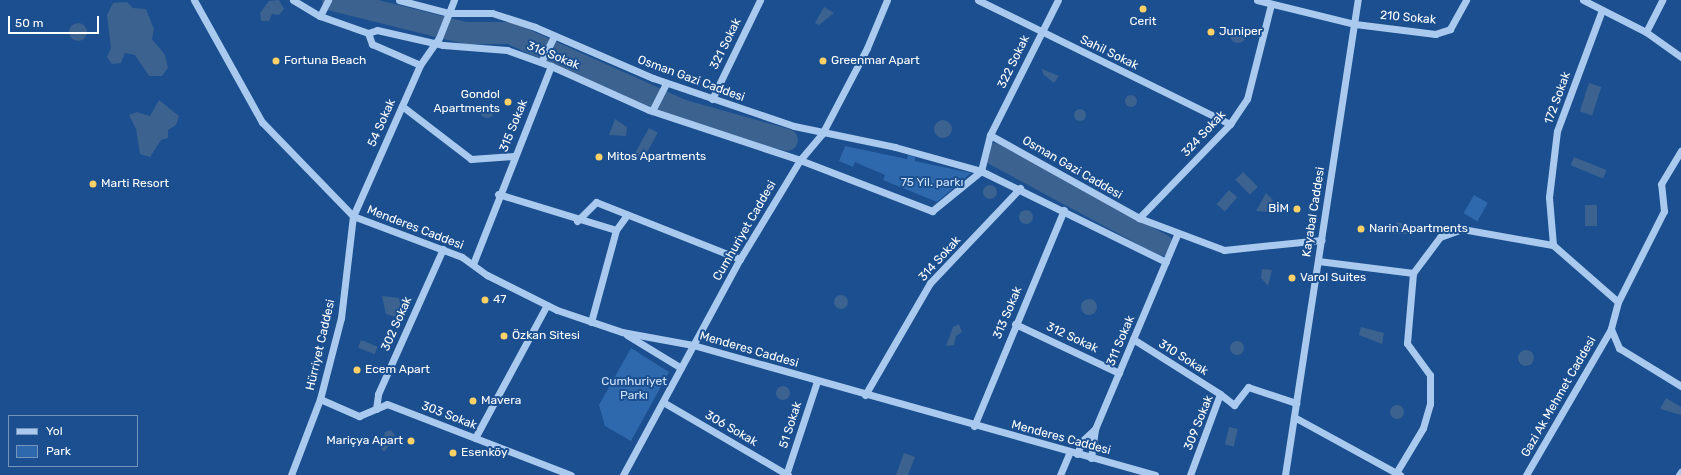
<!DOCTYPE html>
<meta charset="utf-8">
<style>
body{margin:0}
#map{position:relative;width:1681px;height:475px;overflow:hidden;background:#1b4f8f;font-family:Rubik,sans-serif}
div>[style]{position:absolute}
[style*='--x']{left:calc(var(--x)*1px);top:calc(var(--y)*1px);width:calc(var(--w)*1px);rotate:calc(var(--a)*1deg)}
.green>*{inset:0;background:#2e69ad;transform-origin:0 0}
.water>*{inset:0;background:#3c6290;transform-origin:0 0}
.round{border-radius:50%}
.river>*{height:22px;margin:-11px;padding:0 11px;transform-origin:11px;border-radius:11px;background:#3c6290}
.minor>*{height:7px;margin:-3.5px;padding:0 3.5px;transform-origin:3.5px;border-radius:3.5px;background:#a9c9ee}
.dots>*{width:11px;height:11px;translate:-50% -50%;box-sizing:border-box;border:2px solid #1b4f8f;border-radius:50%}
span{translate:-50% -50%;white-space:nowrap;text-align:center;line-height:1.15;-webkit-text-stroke:4px #1b4f8f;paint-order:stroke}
.street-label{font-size:12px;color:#fff}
.poi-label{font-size:12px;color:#fff}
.left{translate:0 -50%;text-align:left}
.right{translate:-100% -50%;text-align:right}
.park-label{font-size:12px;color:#cfe3fa}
.legend{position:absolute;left:8px;top:415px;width:130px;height:52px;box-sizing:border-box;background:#1b4f8f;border:1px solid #7695bc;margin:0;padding:5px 7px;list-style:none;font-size:12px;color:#fff}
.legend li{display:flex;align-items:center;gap:8px;height:20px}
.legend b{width:20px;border:1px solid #7695bc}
.scale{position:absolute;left:8px;top:16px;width:91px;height:18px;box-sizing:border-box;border:2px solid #fff;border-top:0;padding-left:5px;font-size:12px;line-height:14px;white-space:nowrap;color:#fff;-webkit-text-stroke:3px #1b4f8f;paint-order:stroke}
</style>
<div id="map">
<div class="green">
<i style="clip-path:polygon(845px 146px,907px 159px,908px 155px,915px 157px,915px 161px,971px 173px,937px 202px,883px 180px,885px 175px,855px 162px,853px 167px,839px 161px)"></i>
<i style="left:1474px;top:195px;width:16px;height:21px;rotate:30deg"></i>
<i style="clip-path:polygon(631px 348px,669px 372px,631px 441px,605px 426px,599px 405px)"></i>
</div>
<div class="water">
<i style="clip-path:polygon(279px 0,284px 9px,279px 15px,272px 14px,269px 21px,261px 21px,260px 13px,269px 1px)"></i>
<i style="clip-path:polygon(127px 2px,133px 8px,146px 9px,154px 29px,152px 39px,165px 55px,168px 68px,162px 76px,149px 76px,135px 55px,125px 53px,121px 63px,112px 64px,107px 57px,111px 48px,107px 15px,113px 3px)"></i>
<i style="clip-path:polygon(824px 7px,834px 13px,819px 25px,815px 23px)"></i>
<i class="round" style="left:69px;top:23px;width:18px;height:18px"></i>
<i class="round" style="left:1230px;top:27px;width:16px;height:16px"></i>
<i style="clip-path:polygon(1042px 69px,1059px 76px,1054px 83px,1043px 74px)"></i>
<i style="left:1589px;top:83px;width:13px;height:30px;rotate:18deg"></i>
<i class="round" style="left:1125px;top:95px;width:12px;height:12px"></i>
<i style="clip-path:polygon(159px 100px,179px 116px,176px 125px,168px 130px,168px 138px,161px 140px,150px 157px,140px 154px,136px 129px,129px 115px,137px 112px,150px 116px)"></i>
<i class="round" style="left:480px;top:104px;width:14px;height:14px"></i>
<i class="round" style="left:1074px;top:109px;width:12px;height:12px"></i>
<i style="clip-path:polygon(615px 119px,627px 127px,626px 136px,609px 135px)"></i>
<i class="round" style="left:934px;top:120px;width:18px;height:18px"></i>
<i style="left:649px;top:128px;width:10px;height:31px;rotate:29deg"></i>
<i style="left:1574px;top:157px;width:35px;height:9px;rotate:22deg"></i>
<i style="left:1243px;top:172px;width:21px;height:11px;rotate:45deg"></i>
<i class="round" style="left:983px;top:185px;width:14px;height:14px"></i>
<i style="left:1229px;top:190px;width:11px;height:19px;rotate:41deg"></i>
<i style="clip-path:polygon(1266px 193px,1273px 200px,1268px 212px,1256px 211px)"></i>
<i style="left:1585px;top:205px;width:12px;height:21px"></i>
<i class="round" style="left:1019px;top:210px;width:14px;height:14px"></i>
<i style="clip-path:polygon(1398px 222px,1408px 226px,1408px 234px,1395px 234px,1391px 227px)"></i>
<i style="clip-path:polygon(1262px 269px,1272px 270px,1268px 286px,1261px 278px)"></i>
<i class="round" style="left:834px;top:295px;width:14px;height:14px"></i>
<i style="clip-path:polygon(382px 296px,399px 298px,401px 307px,396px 317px,386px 314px)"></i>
<i class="round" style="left:1081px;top:299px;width:16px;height:16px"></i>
<i style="clip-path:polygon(959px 324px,962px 332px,956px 336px,954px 345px,946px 346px,953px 327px)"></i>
<i style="clip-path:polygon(1361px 327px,1384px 333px,1382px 344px,1359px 335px)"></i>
<i style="left:361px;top:340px;width:18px;height:8px;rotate:22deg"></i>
<i class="round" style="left:1230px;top:341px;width:14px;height:14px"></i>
<i class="round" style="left:1518px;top:350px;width:16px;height:16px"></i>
<i class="round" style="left:776px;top:386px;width:14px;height:14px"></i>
<i style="clip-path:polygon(1666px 398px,1681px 407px,1681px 415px,1660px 409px)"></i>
<i class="round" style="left:1390px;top:405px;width:14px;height:14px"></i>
<i style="left:1229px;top:427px;width:9px;height:18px;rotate:13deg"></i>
<i style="clip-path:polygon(391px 430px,396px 437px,384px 452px,380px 447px,385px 432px)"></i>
<i style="clip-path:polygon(904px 453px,915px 457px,908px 475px,896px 475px)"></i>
</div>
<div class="river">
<i style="--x:333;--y:0;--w:136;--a:14"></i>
<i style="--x:465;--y:33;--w:45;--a:0"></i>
<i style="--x:510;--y:33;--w:188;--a:24.2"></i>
<i style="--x:681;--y:110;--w:110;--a:15.8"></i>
<i style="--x:994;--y:154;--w:191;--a:28.4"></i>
</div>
<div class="minor">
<i style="--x:194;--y:0;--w:140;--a:60.9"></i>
<i style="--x:262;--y:122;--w:131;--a:45.9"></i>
<i style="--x:353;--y:216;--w:116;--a:20.6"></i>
<i style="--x:462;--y:257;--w:31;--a:36"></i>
<i style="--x:487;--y:275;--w:78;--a:26.6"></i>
<i style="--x:557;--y:310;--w:69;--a:18.7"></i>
<i style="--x:622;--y:332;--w:72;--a:10.4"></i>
<i style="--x:693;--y:345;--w:480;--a:15.7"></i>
<i style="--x:293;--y:0;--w:31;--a:31"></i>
<i style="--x:320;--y:16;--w:51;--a:19.5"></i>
<i style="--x:368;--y:33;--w:9;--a:-18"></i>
<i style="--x:377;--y:30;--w:68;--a:12.8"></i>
<i style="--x:443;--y:45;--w:64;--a:4.5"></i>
<i style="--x:507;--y:50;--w:47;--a:20"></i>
<i style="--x:551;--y:66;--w:107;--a:24.2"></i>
<i style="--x:649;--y:110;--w:159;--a:18.3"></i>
<i style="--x:800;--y:160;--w:142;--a:21.1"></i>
<i style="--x:932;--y:211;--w:63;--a:-39.2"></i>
<i style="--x:981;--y:171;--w:37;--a:-76"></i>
<i style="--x:990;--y:135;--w:171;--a:29.1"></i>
<i style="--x:1139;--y:218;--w:91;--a:20.6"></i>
<i style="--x:1224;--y:250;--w:98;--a:-5.9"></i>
<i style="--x:399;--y:0;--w:52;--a:14.6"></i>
<i style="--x:449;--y:13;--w:43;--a:0"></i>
<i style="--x:492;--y:13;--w:45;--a:18"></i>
<i style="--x:535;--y:27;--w:129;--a:23.4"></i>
<i style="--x:653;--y:78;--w:149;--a:18.8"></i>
<i style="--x:794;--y:126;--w:103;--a:11.7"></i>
<i style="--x:895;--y:147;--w:89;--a:15.6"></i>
<i style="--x:981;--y:171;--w:206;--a:26.2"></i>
<i style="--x:978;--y:0;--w:281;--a:26.2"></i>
<i style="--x:1257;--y:0;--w:101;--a:13.8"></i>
<i style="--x:1355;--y:24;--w:81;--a:7.1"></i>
<i style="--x:1435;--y:34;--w:16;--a:-18"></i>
<i style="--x:1450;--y:29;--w:33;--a:-61"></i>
<i style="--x:1583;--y:0;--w:71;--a:26.9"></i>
<i style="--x:1646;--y:32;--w:43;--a:35.5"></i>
<i style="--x:320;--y:16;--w:18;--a:-63"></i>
<i style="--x:1646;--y:32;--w:36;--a:-63"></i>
<i style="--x:368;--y:33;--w:12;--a:70"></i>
<i style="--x:372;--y:44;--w:52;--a:23.6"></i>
<i style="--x:541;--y:62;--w:29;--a:-63"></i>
<i style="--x:712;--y:99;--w:110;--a:-64.1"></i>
<i style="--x:402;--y:106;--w:87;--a:37.5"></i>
<i style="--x:471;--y:159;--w:43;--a:-4"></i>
<i style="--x:652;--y:111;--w:31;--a:-63"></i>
<i style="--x:990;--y:135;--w:151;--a:-63.3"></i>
<i style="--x:498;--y:194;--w:123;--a:17"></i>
<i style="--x:616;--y:230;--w:19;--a:-54"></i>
<i style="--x:354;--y:214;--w:163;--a:-66.1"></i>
<i style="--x:420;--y:65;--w:33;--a:-55"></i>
<i style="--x:439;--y:38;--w:41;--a:-68.5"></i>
<i style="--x:1139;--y:218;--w:131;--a:-45.9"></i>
<i style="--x:1230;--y:124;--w:30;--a:-56"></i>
<i style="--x:1247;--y:99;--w:98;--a:-75.8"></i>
<i style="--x:577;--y:221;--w:27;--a:-45"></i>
<i style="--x:596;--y:202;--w:155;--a:21.6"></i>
<i style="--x:1553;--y:245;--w:48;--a:-94.8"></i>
<i style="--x:1549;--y:197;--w:66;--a:-83.1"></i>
<i style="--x:1557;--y:131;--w:129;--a:-69.6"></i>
<i style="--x:1318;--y:261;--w:96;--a:7.2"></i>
<i style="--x:1413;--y:273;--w:45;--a:-53.1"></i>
<i style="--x:1440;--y:237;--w:23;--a:-20"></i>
<i style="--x:1462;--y:229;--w:92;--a:10"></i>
<i style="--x:1553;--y:245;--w:86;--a:41.2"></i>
<i style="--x:1618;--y:302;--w:28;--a:105"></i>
<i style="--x:1611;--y:329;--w:21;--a:67"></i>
<i style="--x:1619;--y:348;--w:73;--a:31.5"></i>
<i style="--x:473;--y:264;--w:213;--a:-68.5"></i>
<i style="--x:1618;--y:302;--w:102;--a:-63.2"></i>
<i style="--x:1664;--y:211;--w:27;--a:-96"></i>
<i style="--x:1661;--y:184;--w:39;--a:-59"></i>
<i style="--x:591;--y:322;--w:95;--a:-74.8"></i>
<i style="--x:1015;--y:324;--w:115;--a:25.2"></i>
<i style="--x:627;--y:335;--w:63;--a:31.4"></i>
<i style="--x:1133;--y:339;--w:103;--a:32.3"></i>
<i style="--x:865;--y:395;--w:129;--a:-59.9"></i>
<i style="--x:930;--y:283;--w:131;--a:-46.5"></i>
<i style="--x:320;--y:399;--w:43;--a:23.6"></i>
<i style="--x:359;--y:416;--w:30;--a:-23"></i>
<i style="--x:387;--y:404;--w:197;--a:21.1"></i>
<i style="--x:663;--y:402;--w:145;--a:30.3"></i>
<i style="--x:376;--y:409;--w:15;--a:-82"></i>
<i style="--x:378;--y:394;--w:159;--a:-65.9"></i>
<i style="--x:1294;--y:417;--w:121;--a:28.7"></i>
<i style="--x:974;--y:426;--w:234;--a:-67.4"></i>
<i style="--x:475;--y:438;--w:151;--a:-61.6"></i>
<i style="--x:1077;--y:454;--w:14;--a:-69"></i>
<i style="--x:1082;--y:441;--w:18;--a:-43"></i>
<i style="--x:1091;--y:458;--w:29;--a:-82"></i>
<i style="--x:1095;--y:429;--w:211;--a:-67.1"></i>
<i style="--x:1396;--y:473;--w:52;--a:-59"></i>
<i style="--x:1423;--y:428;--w:25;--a:-74"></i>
<i style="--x:1430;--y:404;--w:29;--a:-90"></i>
<i style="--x:1430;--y:375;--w:39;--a:-126"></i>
<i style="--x:1407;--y:343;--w:70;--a:-85.1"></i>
<i style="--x:291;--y:475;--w:81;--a:-69.1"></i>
<i style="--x:320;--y:399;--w:84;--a:-75.5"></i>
<i style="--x:341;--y:318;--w:103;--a:-83.3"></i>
<i style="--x:623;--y:475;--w:246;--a:-61.6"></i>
<i style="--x:740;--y:259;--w:116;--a:-58.8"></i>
<i style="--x:800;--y:160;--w:34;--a:-50"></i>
<i style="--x:822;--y:134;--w:97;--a:-62.4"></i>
<i style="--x:867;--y:48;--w:52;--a:-67.4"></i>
<i style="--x:786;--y:475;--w:99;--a:-71.7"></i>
<i style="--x:1060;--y:475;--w:25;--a:-67"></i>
<i style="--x:1190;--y:475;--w:86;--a:-69.7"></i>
<i style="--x:1220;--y:394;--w:18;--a:38"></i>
<i style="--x:1234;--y:405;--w:23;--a:-52"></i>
<i style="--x:1248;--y:387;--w:51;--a:18.4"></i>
<i style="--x:1285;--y:475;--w:481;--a:-81.3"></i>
<i style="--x:1526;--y:475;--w:169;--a:-59.8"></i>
<i style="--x:1679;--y:475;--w:4;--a:-56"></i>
</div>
<div class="dots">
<i style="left:1143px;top:9px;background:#ffd166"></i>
<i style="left:1211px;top:32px;background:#ffd166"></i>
<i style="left:276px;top:61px;background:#ffd166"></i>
<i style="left:823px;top:61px;background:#ffd166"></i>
<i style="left:508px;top:102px;background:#ffd166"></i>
<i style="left:599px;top:157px;background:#ffd166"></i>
<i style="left:93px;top:184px;background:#ffd166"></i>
<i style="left:1297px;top:209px;background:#ffd166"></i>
<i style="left:1361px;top:229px;background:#ffd166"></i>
<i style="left:1292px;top:278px;background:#ffd166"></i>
<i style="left:485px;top:300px;background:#ffd166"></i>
<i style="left:504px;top:336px;background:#ffd166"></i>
<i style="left:357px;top:370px;background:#ffd166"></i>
<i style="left:473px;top:401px;background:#ffd166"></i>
<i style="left:411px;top:441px;background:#ffd166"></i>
<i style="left:453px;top:453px;background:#ffd166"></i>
</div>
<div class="street-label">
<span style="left:1408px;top:18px;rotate:5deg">210 Sokak</span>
<span style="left:726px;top:44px;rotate:-64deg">321 Sokak</span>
<span style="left:1109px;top:53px;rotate:26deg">Sahil Sokak</span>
<span style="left:553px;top:56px;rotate:22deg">316 Sokak</span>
<span style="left:1014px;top:62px;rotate:-64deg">322 Sokak</span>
<span style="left:691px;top:79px;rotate:20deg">Osman Gazi Caddesi</span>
<span style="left:1558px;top:98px;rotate:-70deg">172 Sokak</span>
<span style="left:382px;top:123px;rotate:-66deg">54 Sokak</span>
<span style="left:514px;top:126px;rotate:-68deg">315 Sokak</span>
<span style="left:1204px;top:134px;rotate:-47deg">324 Sokak</span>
<span style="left:1072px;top:168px;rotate:30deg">Osman Gazi Caddesi</span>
<span style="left:1314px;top:212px;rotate:-81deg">Kayabal Caddesi</span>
<span style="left:415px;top:228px;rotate:21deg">Menderes Caddesi</span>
<span style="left:745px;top:231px;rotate:-60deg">Cumhuriyet Caddesi</span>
<span style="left:940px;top:259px;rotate:-48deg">314 Sokak</span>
<span style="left:1008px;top:313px;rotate:-67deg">313 Sokak</span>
<span style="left:397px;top:324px;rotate:-66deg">302 Sokak</span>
<span style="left:1072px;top:338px;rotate:25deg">312 Sokak</span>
<span style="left:1121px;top:341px;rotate:-67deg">311 Sokak</span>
<span style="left:321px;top:345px;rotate:-77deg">Hürriyet Caddesi</span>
<span style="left:749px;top:350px;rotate:16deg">Menderes Caddesi</span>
<span style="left:1183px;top:358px;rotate:32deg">310 Sokak</span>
<span style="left:1559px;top:397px;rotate:-60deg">Gazi Ak Mehmet Caddesi</span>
<span style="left:449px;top:416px;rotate:21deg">303 Sokak</span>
<span style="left:1199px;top:423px;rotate:-68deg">309 Sokak</span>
<span style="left:791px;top:425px;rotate:-72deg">51 Sokak</span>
<span style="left:731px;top:429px;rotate:30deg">306 Sokak</span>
<span style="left:1061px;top:438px;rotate:15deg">Menderes Caddesi</span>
</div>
<div class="poi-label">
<span style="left:1143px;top:22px">Cerit</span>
<span class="left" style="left:1219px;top:32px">Juniper</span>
<span class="left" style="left:284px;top:61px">Fortuna Beach</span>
<span class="left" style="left:831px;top:61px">Greenmar Apart</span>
<span class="right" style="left:500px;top:102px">Gondol<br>Apartments</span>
<span class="left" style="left:607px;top:157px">Mitos Apartments</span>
<span class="left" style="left:101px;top:184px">Marti Resort</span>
<span class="right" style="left:1289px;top:209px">BİM</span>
<span class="left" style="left:1369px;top:229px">Narin Apartments</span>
<span class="left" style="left:1300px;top:278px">Varol Suites</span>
<span class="left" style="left:493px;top:300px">47</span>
<span class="left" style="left:512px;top:336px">Özkan Sitesi</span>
<span class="left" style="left:365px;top:370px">Ecem Apart</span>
<span class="left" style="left:481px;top:401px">Mavera</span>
<span class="right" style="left:403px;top:441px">Mariçya Apart</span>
<span class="left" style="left:461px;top:453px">Esenköy</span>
</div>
<div class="park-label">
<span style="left:932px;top:183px">75 Yil. parkı</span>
<span style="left:634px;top:389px">Cumhuriyet<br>Parkı</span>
</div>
<ul class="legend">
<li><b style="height:5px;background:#a9c9ee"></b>Yol</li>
<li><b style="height:11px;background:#2e69ad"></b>Park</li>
</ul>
<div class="scale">50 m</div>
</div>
